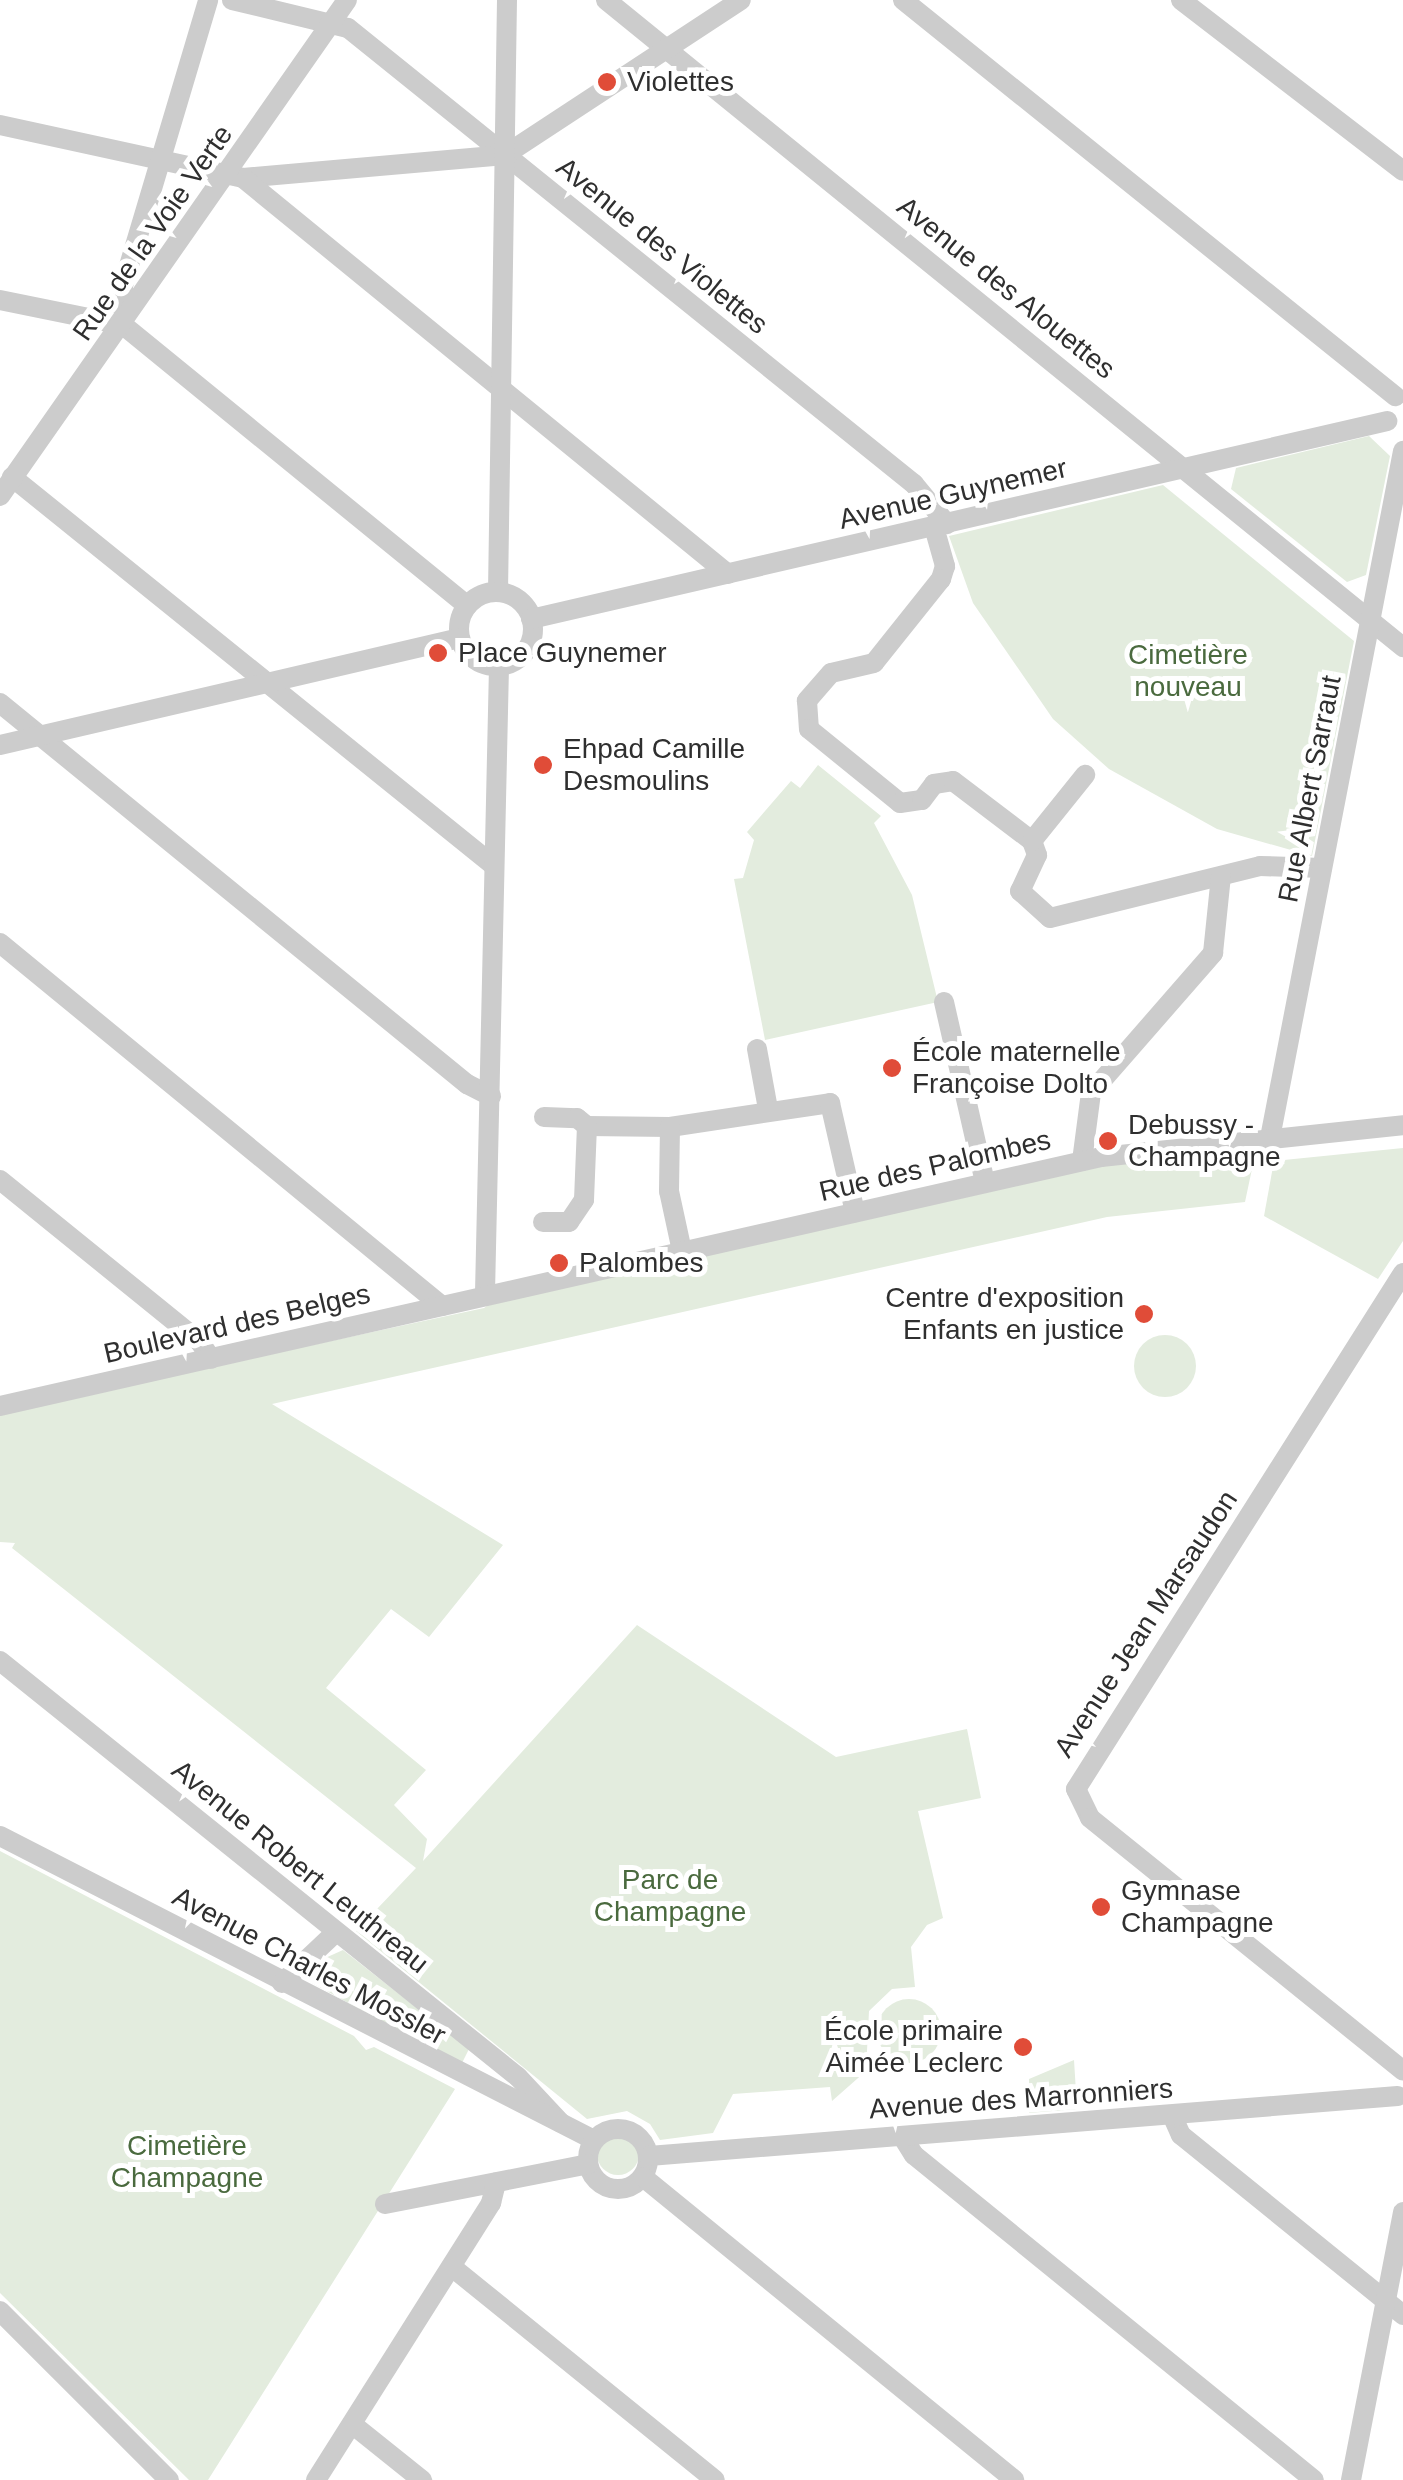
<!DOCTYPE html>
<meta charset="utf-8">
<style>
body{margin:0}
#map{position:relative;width:1403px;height:2480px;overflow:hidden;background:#fff;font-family:Helvetica,sans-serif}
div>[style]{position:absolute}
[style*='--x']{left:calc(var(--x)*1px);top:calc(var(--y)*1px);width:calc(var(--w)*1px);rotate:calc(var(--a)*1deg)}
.green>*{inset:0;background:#e3ecde}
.round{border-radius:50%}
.minor>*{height:20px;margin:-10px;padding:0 10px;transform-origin:10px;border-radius:10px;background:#ccc}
.minor>.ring{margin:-10px;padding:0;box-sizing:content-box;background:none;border:20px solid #ccc;border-radius:50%}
.dots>*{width:28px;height:28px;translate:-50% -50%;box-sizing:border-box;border:5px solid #fff;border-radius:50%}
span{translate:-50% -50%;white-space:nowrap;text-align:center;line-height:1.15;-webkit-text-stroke:10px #fff;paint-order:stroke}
.poi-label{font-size:28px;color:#2f2f2f}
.left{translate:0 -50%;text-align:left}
.right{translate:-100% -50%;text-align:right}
.street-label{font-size:28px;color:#2f2f2f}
.park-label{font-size:28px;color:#4a6a3e}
</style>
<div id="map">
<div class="green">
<i style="clip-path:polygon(1369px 436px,1390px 456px,1366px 575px,1347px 582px,1231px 489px,1236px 468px)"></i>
<i style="clip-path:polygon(1163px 485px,1354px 641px,1312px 856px,1217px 829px,1109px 769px,1053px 719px,973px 603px,949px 536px)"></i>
<i style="clip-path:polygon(818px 765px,881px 816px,874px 823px,912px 895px,938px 1002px,765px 1040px,734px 879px,743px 878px,754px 840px,747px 832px,791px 781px,800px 788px)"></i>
<i style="clip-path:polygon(1403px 1148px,1403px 1241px,1378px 1279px,1264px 1216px,1274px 1161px)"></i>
<i style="clip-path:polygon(1256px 1150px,1245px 1202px,1107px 1217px,272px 1404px,503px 1545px,429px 1637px,391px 1609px,326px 1688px,426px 1770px,394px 1805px,427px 1839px,423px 1861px,637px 1625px,836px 1757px,967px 1729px,981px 1798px,918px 1811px,943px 1918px,927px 1925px,911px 1947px,915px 1987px,892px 1989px,869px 2011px,866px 2071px,832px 2101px,830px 2087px,733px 2094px,713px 2133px,660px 2140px,650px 2124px,627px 2111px,587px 2119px,356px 1931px,416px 1868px,12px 1548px,15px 1543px,0 1542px,0 1412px,484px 1308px,499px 1297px,1082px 1167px)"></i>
<i class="round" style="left:1134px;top:1335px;width:62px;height:62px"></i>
<i style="clip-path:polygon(0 1851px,354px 2036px,366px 2050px,374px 2047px,455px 2089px,208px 2480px,189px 2480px,0 2293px)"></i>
<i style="clip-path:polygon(343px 1950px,469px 2049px,461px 2065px,312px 1983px,323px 1959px)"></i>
<i class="round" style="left:877px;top:1999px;width:64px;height:64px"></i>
<i style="clip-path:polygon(1074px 2060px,1077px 2109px,1029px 2113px,1029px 2079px)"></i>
<i class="round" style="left:597px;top:2133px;width:42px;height:42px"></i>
</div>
<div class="minor">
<i style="--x:232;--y:0;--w:119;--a:13.6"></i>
<i style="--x:348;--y:28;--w:727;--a:38.86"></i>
<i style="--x:914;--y:484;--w:52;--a:50.5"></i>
<i style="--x:606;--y:0;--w:1027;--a:39.07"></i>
<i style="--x:903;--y:0;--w:632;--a:38.83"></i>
<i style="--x:1181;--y:0;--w:280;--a:37.6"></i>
<i style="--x:0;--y:125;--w:249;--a:12.3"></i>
<i style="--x:243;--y:178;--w:263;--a:-5"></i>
<i style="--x:505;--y:155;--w:282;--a:-33.3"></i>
<i style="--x:243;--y:178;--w:626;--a:39.23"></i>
<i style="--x:0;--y:300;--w:126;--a:11.5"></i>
<i style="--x:123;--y:325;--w:444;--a:39.2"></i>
<i style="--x:123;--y:325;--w:39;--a:-90"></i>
<i style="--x:123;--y:286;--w:298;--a:-73.4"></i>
<i style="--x:12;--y:477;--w:618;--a:38.89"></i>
<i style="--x:0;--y:496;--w:605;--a:-55.02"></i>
<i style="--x:934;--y:527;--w:41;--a:74.2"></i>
<i style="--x:945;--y:566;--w:14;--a:107"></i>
<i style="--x:941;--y:579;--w:107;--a:128.6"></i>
<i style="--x:874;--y:663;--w:44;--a:166.9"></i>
<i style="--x:831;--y:673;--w:37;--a:131"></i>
<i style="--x:807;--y:701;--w:28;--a:86"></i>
<i style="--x:809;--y:729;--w:117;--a:39.1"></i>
<i style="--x:900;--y:803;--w:22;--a:-8"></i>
<i style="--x:922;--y:800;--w:20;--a:-53"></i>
<i style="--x:934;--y:784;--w:19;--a:-9"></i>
<i style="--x:953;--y:781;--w:99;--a:37.2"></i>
<i style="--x:1032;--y:841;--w:15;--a:70"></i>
<i style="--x:1037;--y:855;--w:40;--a:115"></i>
<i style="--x:1020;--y:891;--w:40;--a:42"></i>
<i style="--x:1050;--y:918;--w:216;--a:-13.9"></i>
<i style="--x:1260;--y:866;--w:62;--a:1.8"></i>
<i style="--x:498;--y:592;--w:592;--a:-89.13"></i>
<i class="ring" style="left:459px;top:592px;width:54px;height:54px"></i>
<i style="--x:531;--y:619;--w:879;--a:-13.02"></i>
<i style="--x:0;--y:703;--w:603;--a:39.21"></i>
<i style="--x:467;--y:1084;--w:27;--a:27"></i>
<i style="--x:0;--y:745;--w:472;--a:-13.1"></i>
<i style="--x:1032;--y:841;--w:85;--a:-51.2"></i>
<i style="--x:0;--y:943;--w:572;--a:39.4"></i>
<i style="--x:944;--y:1002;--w:185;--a:77.2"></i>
<i style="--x:757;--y:1049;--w:61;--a:79.6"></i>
<i style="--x:544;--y:1117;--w:33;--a:2"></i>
<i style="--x:577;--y:1118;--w:13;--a:39"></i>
<i style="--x:587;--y:1126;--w:83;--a:0.7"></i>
<i style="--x:670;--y:1127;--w:162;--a:-8.5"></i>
<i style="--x:830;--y:1103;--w:112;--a:77.1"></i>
<i style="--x:670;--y:1127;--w:64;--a:90.9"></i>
<i style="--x:669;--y:1191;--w:61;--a:77.8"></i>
<i style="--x:1270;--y:1138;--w:700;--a:-79.04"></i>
<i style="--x:1082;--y:1161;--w:69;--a:-82.5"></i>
<i style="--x:1091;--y:1093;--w:186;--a:-48.9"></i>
<i style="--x:1213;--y:953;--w:77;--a:-84.1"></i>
<i style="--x:0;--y:1180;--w:257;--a:39"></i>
<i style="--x:200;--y:1342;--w:20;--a:57"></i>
<i style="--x:543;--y:1222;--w:26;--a:0"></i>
<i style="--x:569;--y:1222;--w:27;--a:-56"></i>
<i style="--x:584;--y:1200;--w:74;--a:-87.7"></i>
<i style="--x:1403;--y:1273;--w:611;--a:122.36"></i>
<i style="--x:1076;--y:1789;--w:32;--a:64"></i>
<i style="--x:1090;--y:1818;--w:402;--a:38.9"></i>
<i style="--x:485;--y:1293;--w:627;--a:-88.72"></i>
<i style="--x:0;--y:1406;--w:1129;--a:-12.74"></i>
<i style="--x:1101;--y:1157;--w:304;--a:-6"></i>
<i style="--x:0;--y:1661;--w:664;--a:38.77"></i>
<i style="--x:518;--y:2077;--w:62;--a:47"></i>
<i style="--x:0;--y:1836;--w:667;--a:27.1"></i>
<i style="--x:282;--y:1983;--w:74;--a:-43.4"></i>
<i style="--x:1172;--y:2115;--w:22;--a:66"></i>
<i style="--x:1181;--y:2135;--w:286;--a:39"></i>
<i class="ring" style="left:588px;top:2129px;width:40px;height:40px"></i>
<i style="--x:902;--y:2136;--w:22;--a:58"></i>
<i style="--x:914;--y:2155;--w:515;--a:39.09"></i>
<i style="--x:649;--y:2156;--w:751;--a:-4.58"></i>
<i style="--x:643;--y:2177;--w:479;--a:39.2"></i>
<i style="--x:385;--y:2204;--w:207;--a:-11.1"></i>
<i style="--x:452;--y:2267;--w:338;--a:39"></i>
<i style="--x:0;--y:2311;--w:239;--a:45"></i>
<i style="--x:352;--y:2424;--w:90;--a:38.7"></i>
<i style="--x:316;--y:2480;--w:328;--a:-57.7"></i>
<i style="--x:491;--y:2203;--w:21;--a:-76"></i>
<i style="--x:1351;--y:2480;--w:273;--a:-79"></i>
</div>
<div class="dots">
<i style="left:607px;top:82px;background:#e04c38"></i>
<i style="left:438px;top:653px;background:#e04c38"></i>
<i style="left:543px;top:765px;background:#e04c38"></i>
<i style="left:892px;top:1068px;background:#e04c38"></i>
<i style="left:1108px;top:1141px;background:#e04c38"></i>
<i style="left:559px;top:1263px;background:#e04c38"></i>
<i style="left:1144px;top:1314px;background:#e04c38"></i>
<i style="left:1101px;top:1907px;background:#e04c38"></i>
<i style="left:1023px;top:2047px;background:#e04c38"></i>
</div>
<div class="poi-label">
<span class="left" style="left:627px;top:82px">Violettes</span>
<span class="left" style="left:458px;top:653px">Place Guynemer</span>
<span class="left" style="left:563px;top:765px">Ehpad Camille<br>Desmoulins</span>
<span class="left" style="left:912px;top:1068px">École maternelle<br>Françoise Dolto</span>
<span class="left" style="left:1128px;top:1141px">Debussy -<br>Champagne</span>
<span class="left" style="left:579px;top:1263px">Palombes</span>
<span class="right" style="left:1124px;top:1314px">Centre d'exposition<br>Enfants en justice</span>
<span class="left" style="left:1121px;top:1907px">Gymnase<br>Champagne</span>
<span class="right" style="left:1003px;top:2047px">École primaire<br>Aimée Leclerc</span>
</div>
<div class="street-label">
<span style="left:153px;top:233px;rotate:-55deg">Rue de la Voie Verte</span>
<span style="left:662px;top:246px;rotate:39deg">Avenue des Violettes</span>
<span style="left:1006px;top:288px;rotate:39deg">Avenue des Alouettes</span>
<span style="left:953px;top:494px;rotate:-13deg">Avenue Guynemer</span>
<span style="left:1310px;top:789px;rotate:-79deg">Rue Albert Sarraut</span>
<span style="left:935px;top:1166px;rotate:-13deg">Rue des Palombes</span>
<span style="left:237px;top:1324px;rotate:-13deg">Boulevard des Belges</span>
<span style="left:1146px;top:1624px;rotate:-57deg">Avenue Jean Marsaudon</span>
<span style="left:300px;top:1867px;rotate:39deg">Avenue Robert Leuthreau</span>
<span style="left:309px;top:1966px;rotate:28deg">Avenue Charles Mossler</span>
<span style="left:1021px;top:2099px;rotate:-4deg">Avenue des Marronniers</span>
</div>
<div class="park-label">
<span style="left:1188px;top:671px">Cimetière<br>nouveau</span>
<span style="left:670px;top:1896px">Parc de<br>Champagne</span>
<span style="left:187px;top:2162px">Cimetière<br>Champagne</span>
</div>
</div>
